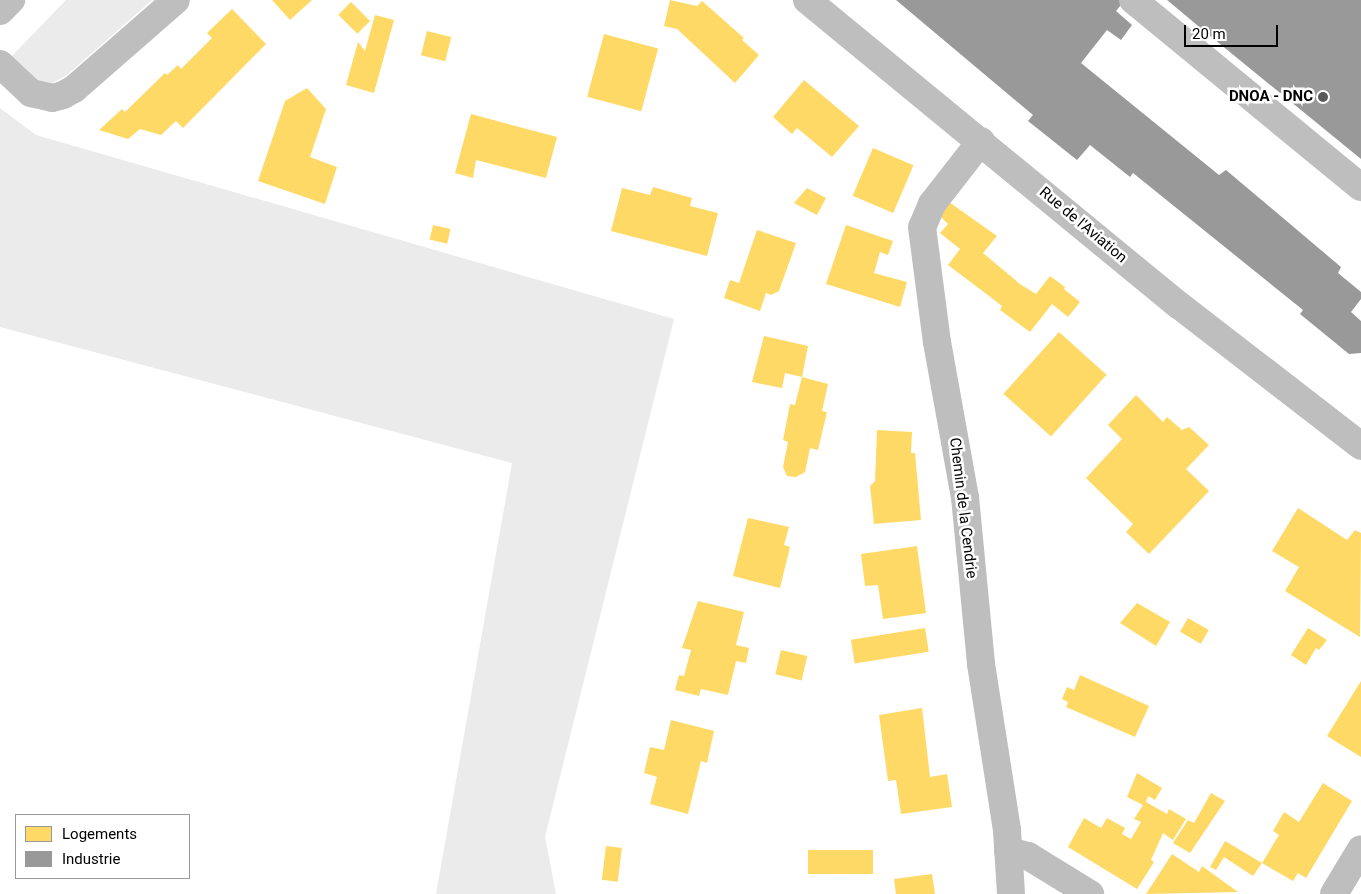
<!DOCTYPE html>
<style>
body{margin:0}
#map{position:relative;width:1361px;height:894px;overflow:hidden;background:#fff;font-family:Roboto,sans-serif}
div>[style]{position:absolute}
[style*='--x']{left:calc(var(--x)*1px);top:calc(var(--y)*1px);width:calc(var(--w)*1px);rotate:calc(var(--a)*1deg)}
.green>*{inset:0;background:#ebebeb}
.homes>*{inset:0;background:#ffd966;transform-origin:0 0}
.industry>*{inset:0;background:#999}
.minor>*{height:28px;margin:-14px;padding:0 14px;transform-origin:14px;border-radius:14px;background:#bebebe}
.dots>*{width:14px;height:14px;translate:-50% -50%;box-sizing:border-box;border:2px solid #fff;border-radius:50%}
span{translate:-50% -50%;white-space:nowrap;text-align:center;line-height:1.15;-webkit-text-stroke:5px #fff;paint-order:stroke}
.poi-label{font-size:15px;color:#000;font-weight:700}
.right{translate:-100% -50%;text-align:right}
.street-label{font-size:15px;color:#000}
.legend{position:absolute;left:15px;top:814px;width:175px;height:65px;box-sizing:border-box;background:#fff;border:1px solid #999;margin:0;padding:6px 9px;list-style:none;font-size:15px;color:#000}
.legend li{display:flex;align-items:center;gap:10px;height:25px}
.legend b{width:25px;border:1px solid #999}
.scale{position:absolute;left:1184px;top:25px;width:94px;height:22px;box-sizing:border-box;border:2px solid #000;border-top:0;padding-left:6px;font-size:15px;line-height:18px;white-space:nowrap;color:#000;-webkit-text-stroke:4px #fff;paint-order:stroke}
</style>
<div id="map">
<div class="green">
<i style="clip-path:polygon(66px 0,152px 0,67px 75px,50px 84px,40px 84px,8px 60px)"></i>
<i style="clip-path:polygon(0 108px,36px 135px,674px 319px,545px 837px,556px 894px,436px 894px,512px 463px,0 327px)"></i>
</div>
<div class="homes">
<i style="clip-path:polygon(272px 0,312px 0,290px 20px)"></i>
<i style="clip-path:polygon(670px 0,697px 6px,702px 1px,744px 38px,742px 40px,759px 55px,735px 83px,677px 29px,664px 26px)"></i>
<i style="left:351px;top:2px;width:27px;height:18px;rotate:45deg"></i>
<i style="clip-path:polygon(232px 9px,266px 44px,183px 128px,176px 121px,161px 135px,140px 129px,128px 139px,99px 130px,122px 109px,125px 112px,165px 73px,167px 75px,178px 65px,181px 69px,212px 38px,207px 33px)"></i>
<i style="clip-path:polygon(375px 15px,394px 20px,374px 93px,346px 85px,358px 42px,365px 51px)"></i>
<i style="left:427px;top:31px;width:25px;height:25px;rotate:14deg"></i>
<i style="left:604px;top:34px;width:56px;height:65px;rotate:15deg"></i>
<i style="clip-path:polygon(804px 80px,859px 126px,832px 157px,797px 128px,792px 134px,773px 117px)"></i>
<i style="clip-path:polygon(307px 88px,326px 109px,310px 157px,337px 167px,325px 204px,258px 181px,285px 101px)"></i>
<i style="clip-path:polygon(471px 114px,557px 137px,546px 178px,476px 160px,473px 178px,455px 173px)"></i>
<i style="left:873px;top:148px;width:44px;height:52px;rotate:23deg"></i>
<i style="clip-path:polygon(653px 187px,692px 198px,690px 206px,718px 213px,707px 256px,611px 231px,622px 188px,650px 195px)"></i>
<i style="clip-path:polygon(807px 188px,826px 198px,817px 215px,794px 203px)"></i>
<i style="clip-path:polygon(949px 202px,997px 236px,983px 253px,1020px 284px,1036px 294px,1050px 276px,1065px 287px,1064px 289px,1080px 302px,1068px 317px,1052px 304px,1030px 332px,1000px 310px,1002px 306px,993px 299px,948px 265px,960px 249px,940px 233px,948px 224px,939px 215px)"></i>
<i style="left:433px;top:225px;width:18px;height:15px;rotate:13deg"></i>
<i style="clip-path:polygon(846px 225px,893px 241px,888px 255px,880px 252px,874px 273px,907px 282px,900px 307px,826px 284px)"></i>
<i style="clip-path:polygon(757px 230px,796px 243px,779px 291px,771px 295px,766px 293px,760px 311px,724px 298px,730px 280px,739px 283px)"></i>
<i style="left:1059px;top:332px;width:64px;height:83px;rotate:42deg"></i>
<i style="clip-path:polygon(764px 336px,808px 346px,802px 377px,785px 373px,782px 388px,752px 382px)"></i>
<i style="clip-path:polygon(802px 377px,828px 384px,822px 411px,827px 412px,818px 450px,810px 448px,805px 472px,796px 477px,787px 476px,783px 467px,788px 442px,783px 440px,790px 404px,795px 405px)"></i>
<i style="clip-path:polygon(1136px 395px,1163px 422px,1167px 417px,1182px 430px,1189px 427px,1209px 445px,1186px 469px,1209px 491px,1149px 554px,1126px 532px,1133px 524px,1086px 478px,1122px 439px,1108px 425px)"></i>
<i style="clip-path:polygon(877px 430px,912px 432px,911px 453px,915px 453px,921px 520px,874px 524px,870px 486px,875px 481px)"></i>
<i style="clip-path:polygon(1298px 508px,1347px 540px,1355px 530px,1361px 533px,1360px 637px,1285px 591px,1299px 567px,1272px 551px)"></i>
<i style="clip-path:polygon(748px 518px,789px 527px,784px 545px,790px 547px,780px 588px,733px 576px)"></i>
<i style="clip-path:polygon(917px 546px,926px 613px,883px 619px,878px 585px,865px 586px,861px 554px)"></i>
<i style="clip-path:polygon(698px 601px,744px 612px,736px 645px,749px 648px,746px 663px,736px 661px,728px 695px,701px 689px,699px 696px,675px 690px,679px 675px,684px 676px,691px 650px,682px 648px)"></i>
<i style="clip-path:polygon(1137px 603px,1170px 622px,1156px 646px,1120px 623px)"></i>
<i style="left:1188px;top:618px;width:24px;height:16px;rotate:30deg"></i>
<i style="left:925px;top:628px;width:24px;height:75px;rotate:81deg"></i>
<i style="clip-path:polygon(1308px 628px,1327px 640px,1319px 650px,1316px 648px,1306px 665px,1291px 655px)"></i>
<i style="left:781px;top:650px;width:27px;height:25px;rotate:13deg"></i>
<i style="clip-path:polygon(1080px 675px,1149px 706px,1135px 737px,1066px 707px,1068px 702px,1062px 699px,1067px 687px,1074px 690px)"></i>
<i style="clip-path:polygon(1361px 681px,1361px 757px,1327px 736px)"></i>
<i style="clip-path:polygon(922px 708px,930px 777px,947px 774px,952px 807px,901px 814px,896px 780px,888px 781px,879px 715px)"></i>
<i style="clip-path:polygon(671px 720px,714px 731px,707px 763px,701px 761px,688px 814px,650px 804px,657px 777px,644px 773px,650px 747px,664px 750px)"></i>
<i style="clip-path:polygon(1137px 773px,1162px 788px,1155px 800px,1148px 796px,1146px 802px,1167px 814px,1169px 809px,1186px 819px,1173px 840px,1163px 833px,1151px 860px,1154px 862px,1137px 889px,1068px 847px,1084px 818px,1101px 828px,1107px 818px,1125px 828px,1122px 834px,1131px 839px,1141px 822px,1134px 819px,1143px 805px,1127px 797px)"></i>
<i style="clip-path:polygon(1323px 783px,1352px 801px,1306px 878px,1298px 873px,1293px 881px,1262px 863px,1253px 876px,1224px 857px,1216px 870px,1210px 867px,1225px 841px,1262px 863px,1279px 835px,1273px 831px,1284px 812px,1299px 822px)"></i>
<i style="clip-path:polygon(1211px 793px,1225px 801px,1190px 853px,1173px 843px,1188px 820px,1194px 823px)"></i>
<i style="left:606px;top:846px;width:16px;height:34px;rotate:7deg"></i>
<i style="left:873px;top:850px;width:24px;height:65px;rotate:90deg"></i>
<i style="clip-path:polygon(1172px 854px,1199px 872px,1202px 866px,1238px 892px,1146px 894px)"></i>
<i style="clip-path:polygon(932px 874px,935px 894px,896px 894px,894px 879px)"></i>
</div>
<div class="industry">
<i style="clip-path:polygon(896px 0,1125px 0,1116px 11px,1132px 25px,1121px 40px,1107px 30px,1081px 63px,1219px 175px,1226px 170px,1341px 267px,1338px 273px,1361px 292px,1361px 299px,1351px 312px,1361px 321px,1361px 353px,1349px 354px,1300px 314px,1303px 310px,1133px 173px,1130px 177px,1090px 145px,1077px 160px,1028px 121px,1033px 115px)"></i>
<i style="clip-path:polygon(1167px 0,1361px 0,1361px 159px,1209px 35px)"></i>
</div>
<div class="minor">
<i style="--x:807;--y:0;--w:482;--a:39.4"></i>
<i style="--x:1180;--y:306;--w:229;--a:37.7"></i>
<i style="--x:1133;--y:0;--w:295;--a:39.4"></i>
<i style="--x:0;--y:11;--w:16;--a:-45"></i>
<i style="--x:0;--y:64;--w:42;--a:43.1"></i>
<i style="--x:31;--y:93;--w:22;--a:13"></i>
<i style="--x:52;--y:98;--w:11;--a:-15"></i>
<i style="--x:63;--y:95;--w:13;--a:-29"></i>
<i style="--x:74;--y:89;--w:135;--a:-41.1"></i>
<i style="--x:981;--y:141;--w:80;--a:127.9"></i>
<i style="--x:932;--y:204;--w:25;--a:113"></i>
<i style="--x:922;--y:227;--w:116;--a:82.6"></i>
<i style="--x:937;--y:342;--w:158;--a:79.8"></i>
<i style="--x:965;--y:497;--w:168;--a:84.5"></i>
<i style="--x:981;--y:664;--w:168;--a:81.1"></i>
<i style="--x:1007;--y:830;--w:64;--a:86.4"></i>
<i style="--x:1008;--y:851;--w:21;--a:14"></i>
<i style="--x:1028;--y:856;--w:73;--a:31.5"></i>
<i style="--x:1334;--y:894;--w:52;--a:-59"></i>
</div>
<div class="dots">
<i style="left:1323px;top:97px;background:#595959"></i>
</div>
<div class="poi-label">
<span class="right" style="left:1313px;top:97px">DNOA - DNC</span>
</div>
<div class="street-label">
<span style="left:1083px;top:225px;rotate:40deg">Rue de l'Aviation</span>
<span style="left:963px;top:508px;rotate:83deg">Chemin de la Cendrie</span>
</div>
<ul class="legend">
<li><b style="height:14px;background:#ffd966"></b>Logements</li>
<li><b style="height:14px;background:#999"></b>Industrie</li>
</ul>
<div class="scale">20 m</div>
</div>
